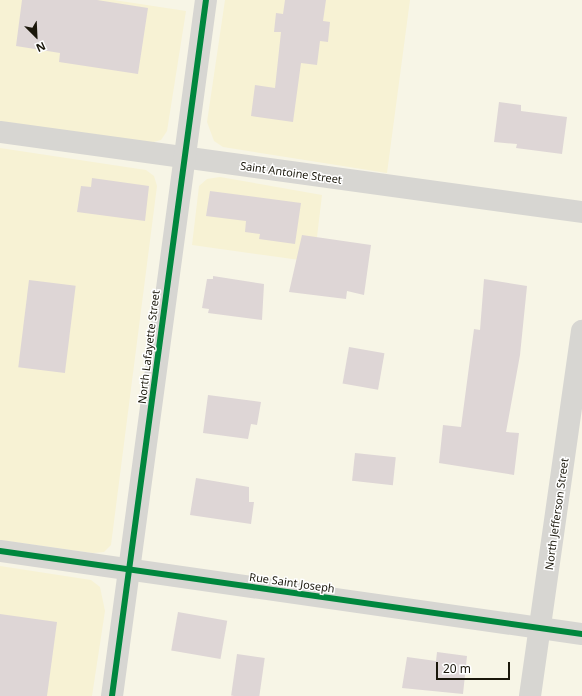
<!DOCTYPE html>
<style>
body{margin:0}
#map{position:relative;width:582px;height:696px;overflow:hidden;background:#f7f5e6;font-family:"Noto Sans",sans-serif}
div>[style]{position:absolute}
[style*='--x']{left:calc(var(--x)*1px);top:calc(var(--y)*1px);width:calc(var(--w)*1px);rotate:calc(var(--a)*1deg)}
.built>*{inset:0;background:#f7f2d4}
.building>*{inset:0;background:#ded6d6;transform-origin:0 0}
.minor>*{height:22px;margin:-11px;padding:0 11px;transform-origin:11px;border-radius:11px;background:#d7d6d2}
.tertiary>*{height:22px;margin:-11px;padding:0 11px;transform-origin:11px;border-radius:11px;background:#d7d6d2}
.cycleway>*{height:6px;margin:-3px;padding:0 3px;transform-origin:3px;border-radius:3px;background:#00873e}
span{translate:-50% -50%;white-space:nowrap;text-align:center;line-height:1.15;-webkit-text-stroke:3px #fff;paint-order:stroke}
.street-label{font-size:11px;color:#1a170b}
.north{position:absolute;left:16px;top:16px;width:40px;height:40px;-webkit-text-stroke:3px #fff;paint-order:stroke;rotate:156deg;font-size:11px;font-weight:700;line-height:16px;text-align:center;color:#1a170b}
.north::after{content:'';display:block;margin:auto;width:14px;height:18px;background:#1a170b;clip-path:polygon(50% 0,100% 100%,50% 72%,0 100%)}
.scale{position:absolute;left:436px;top:662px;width:74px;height:18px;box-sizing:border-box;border:2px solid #1a170b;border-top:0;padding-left:5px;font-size:12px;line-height:14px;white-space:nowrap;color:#1a170b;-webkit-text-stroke:3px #fff;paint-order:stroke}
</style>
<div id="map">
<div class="built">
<i style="clip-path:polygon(0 0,114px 0,186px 11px,167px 131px,161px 140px,150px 143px,0 123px)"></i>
<i style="clip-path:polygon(225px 0,410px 0,387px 173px,223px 147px,214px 141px,207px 122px)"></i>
<i style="clip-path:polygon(0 148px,146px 170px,154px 176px,157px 186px,111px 545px,104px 552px,93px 553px,0 540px)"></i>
<i style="clip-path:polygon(220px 177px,322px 195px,314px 262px,192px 245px,199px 186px,207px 179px)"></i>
<i style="clip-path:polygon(0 566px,91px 580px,100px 587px,105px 611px,92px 696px,0 696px)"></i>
</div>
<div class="building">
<i style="clip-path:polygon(22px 0,97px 0,148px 8px,138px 74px,59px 62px,60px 53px,16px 46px)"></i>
<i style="clip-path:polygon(285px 0,326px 0,323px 21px,330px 22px,328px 42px,320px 41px,317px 65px,301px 63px,293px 122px,251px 116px,255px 85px,275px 88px,281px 32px,274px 32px,276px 13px,283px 14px)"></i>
<i style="clip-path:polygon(499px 102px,521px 105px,521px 111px,567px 117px,562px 154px,516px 148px,517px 144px,494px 142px)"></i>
<i style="clip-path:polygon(92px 178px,149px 186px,145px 221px,77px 212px,81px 186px,91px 187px)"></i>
<i style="clip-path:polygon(210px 191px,301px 203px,295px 244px,259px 239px,260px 234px,245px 232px,246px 221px,206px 216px)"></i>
<i style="clip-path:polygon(302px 235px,371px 245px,364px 295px,347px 291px,346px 299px,289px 292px)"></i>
<i style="clip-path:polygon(213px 276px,264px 284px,262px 320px,208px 313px,209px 309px,202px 308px,207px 279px,213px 279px)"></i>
<i style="clip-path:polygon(484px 279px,527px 286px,520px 355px,506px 432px,519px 433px,514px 475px,439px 463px,443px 425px,461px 427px,474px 329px,480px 330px)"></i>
<i style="left:29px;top:280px;width:47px;height:88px;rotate:7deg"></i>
<i style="left:349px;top:347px;width:36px;height:37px;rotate:10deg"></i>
<i style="clip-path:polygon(208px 395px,261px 402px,257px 425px,251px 424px,248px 439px,203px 433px)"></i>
<i style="left:355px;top:453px;width:41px;height:28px;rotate:6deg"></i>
<i style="clip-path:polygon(196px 478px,249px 487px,249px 502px,254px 502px,251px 524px,190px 515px)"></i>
<i style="left:178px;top:612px;width:50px;height:39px;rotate:10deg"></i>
<i style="clip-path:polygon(0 614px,57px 622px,47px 696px,0 696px)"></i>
<i style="clip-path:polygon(437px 652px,467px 656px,463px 694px,402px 688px,407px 657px,436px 661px)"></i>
<i style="left:237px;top:654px;width:28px;height:42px;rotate:8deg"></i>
</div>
<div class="minor">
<i style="--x:0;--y:132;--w:587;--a:7.83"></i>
<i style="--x:0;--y:551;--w:588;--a:8.12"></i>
<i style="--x:530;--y:696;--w:369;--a:-81.9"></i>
</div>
<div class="tertiary">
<i style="--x:112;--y:696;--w:702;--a:-82.31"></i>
</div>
<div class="cycleway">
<i style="--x:0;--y:551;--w:588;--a:8.12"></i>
<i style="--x:112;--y:696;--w:702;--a:-82.31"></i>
</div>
<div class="street-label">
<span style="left:291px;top:173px;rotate:8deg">Saint Antoine Street</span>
<span style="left:149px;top:347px;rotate:-83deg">North Lafayette Street</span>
<span style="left:557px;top:514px;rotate:-82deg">North Jefferson Street</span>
<span style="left:292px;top:583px;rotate:8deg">Rue Saint Joseph</span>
</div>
<div class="north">N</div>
<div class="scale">20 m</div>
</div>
